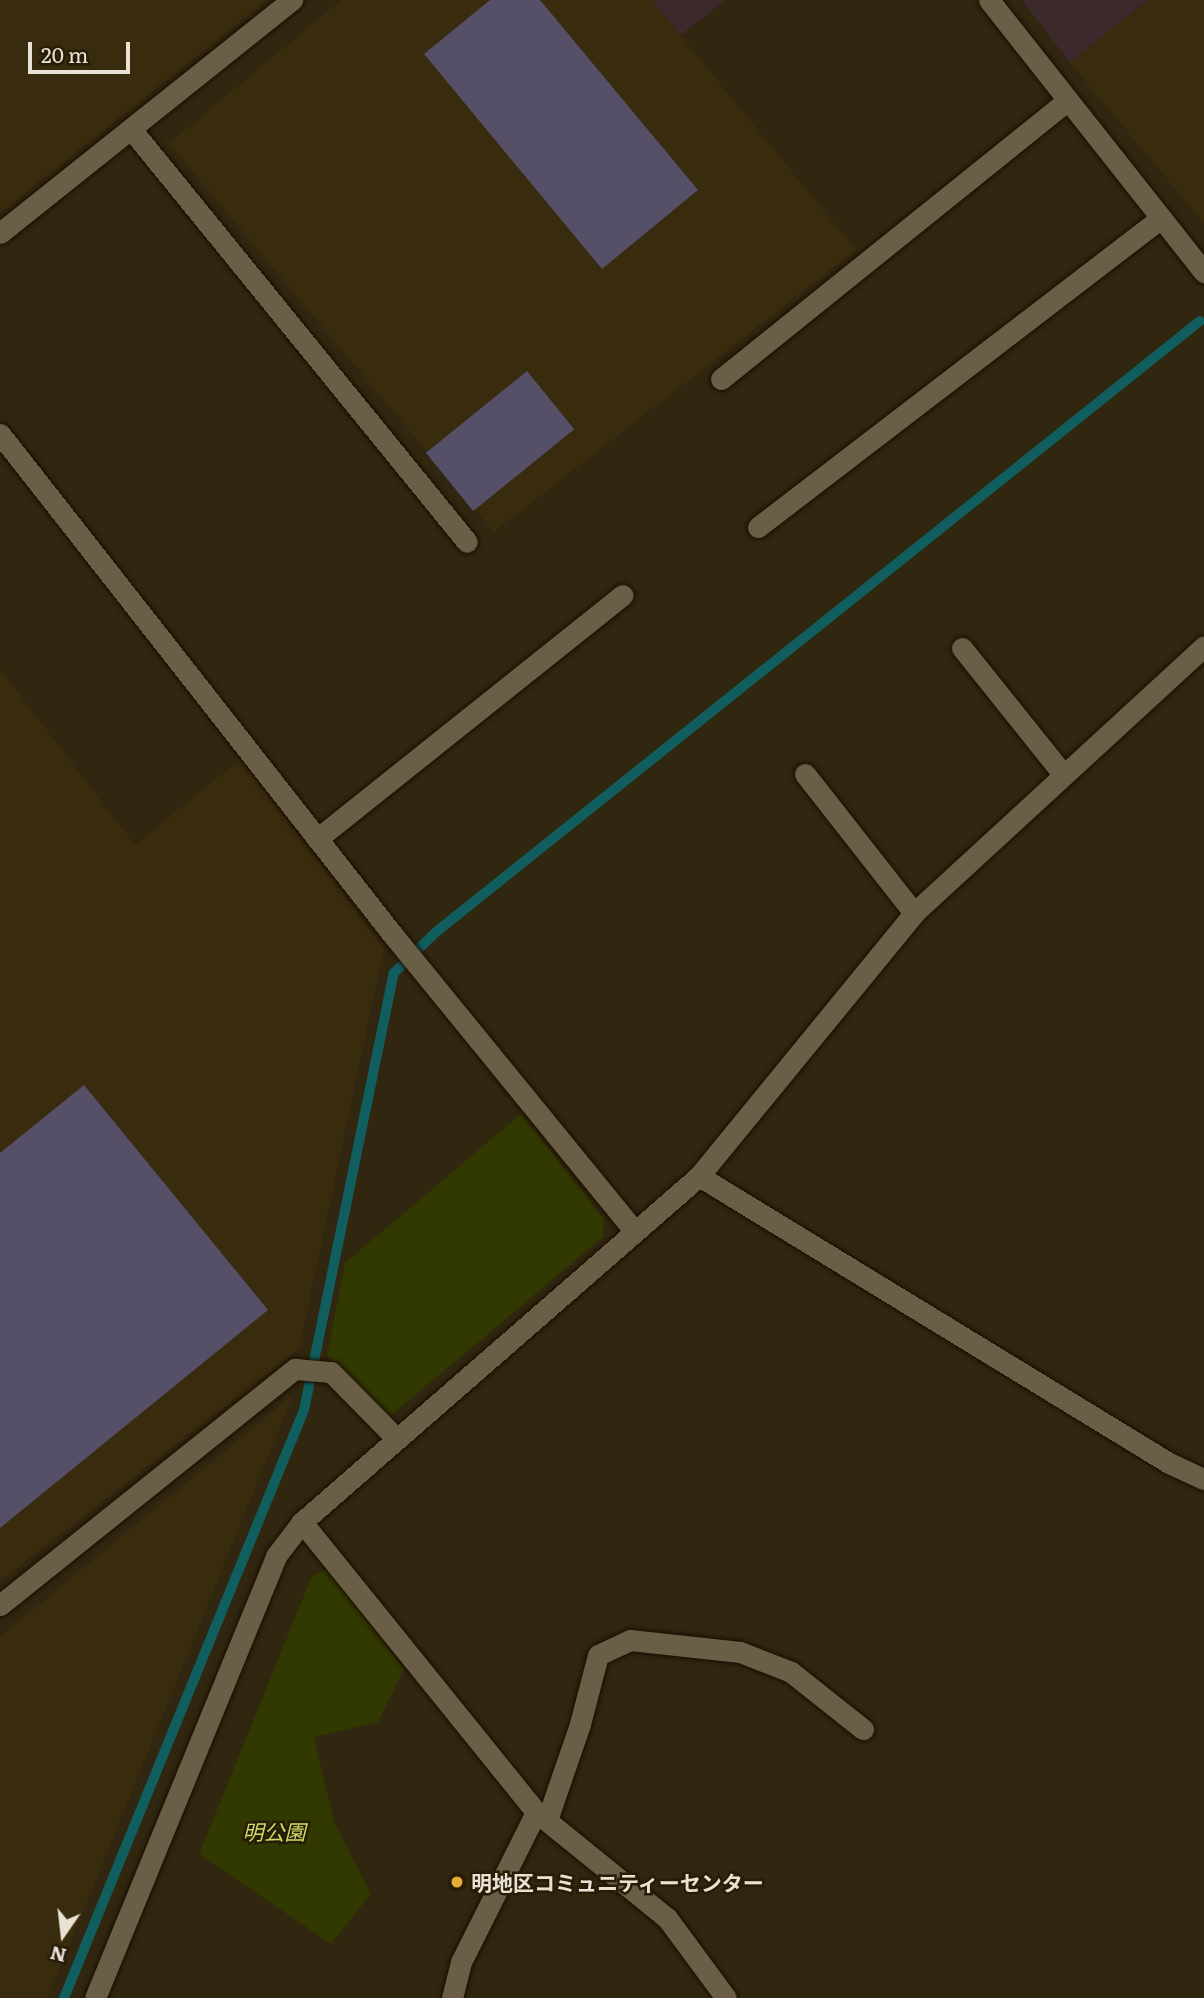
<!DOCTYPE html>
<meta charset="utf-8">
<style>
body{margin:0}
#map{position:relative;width:1204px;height:1998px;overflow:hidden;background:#312610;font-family:Literata,"Noto Sans JP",serif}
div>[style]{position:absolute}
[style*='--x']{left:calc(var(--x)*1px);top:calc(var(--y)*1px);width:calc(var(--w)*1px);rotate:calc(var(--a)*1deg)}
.commercial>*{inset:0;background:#3c292c}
.built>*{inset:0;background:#392b0d}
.green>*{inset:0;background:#313800}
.stream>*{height:10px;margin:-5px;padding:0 5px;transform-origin:5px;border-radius:5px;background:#105e5e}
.building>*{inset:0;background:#554f67;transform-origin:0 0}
.roads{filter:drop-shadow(0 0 2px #190e00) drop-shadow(0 0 2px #190e00)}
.minor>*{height:21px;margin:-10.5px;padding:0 10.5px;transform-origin:10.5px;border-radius:10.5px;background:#6b5e47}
.dots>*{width:19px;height:19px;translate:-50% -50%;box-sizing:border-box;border:4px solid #271c06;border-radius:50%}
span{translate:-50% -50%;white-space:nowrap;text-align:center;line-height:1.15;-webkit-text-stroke:5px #271c06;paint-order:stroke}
.park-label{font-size:21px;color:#cbdd65;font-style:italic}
.poi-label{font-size:21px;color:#e8e1d4;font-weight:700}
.left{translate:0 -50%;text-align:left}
.north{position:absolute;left:28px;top:1900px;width:70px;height:70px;-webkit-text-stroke:5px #271c06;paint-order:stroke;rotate:194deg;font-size:19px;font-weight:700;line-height:28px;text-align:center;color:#e8e1d4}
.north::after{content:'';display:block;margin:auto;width:24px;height:32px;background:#e8e1d4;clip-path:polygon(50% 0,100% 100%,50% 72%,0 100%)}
.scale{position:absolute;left:28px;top:42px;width:102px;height:32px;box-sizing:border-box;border:4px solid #e8e1d4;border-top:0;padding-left:9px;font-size:21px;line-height:24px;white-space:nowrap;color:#e8e1d4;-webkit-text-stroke:5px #271c06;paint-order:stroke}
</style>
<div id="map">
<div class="commercial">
<i style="clip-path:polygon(652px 0,725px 0,681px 35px)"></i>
<i style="clip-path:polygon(1022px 0,1148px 0,1070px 63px)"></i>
</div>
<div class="built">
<i style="clip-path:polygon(0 0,268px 0,0 213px)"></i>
<i style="clip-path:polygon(341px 0,652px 0,856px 250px,494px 532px,169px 143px)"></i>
<i style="clip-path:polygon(1148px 0,1204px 0,1204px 223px,1070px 63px)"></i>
<i style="clip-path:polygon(0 669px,135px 845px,240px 759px,384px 948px,299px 1349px,0 1581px)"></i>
<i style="clip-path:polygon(293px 1395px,48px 1998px,0 1998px,0 1637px)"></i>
</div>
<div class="green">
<i style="clip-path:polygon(521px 1114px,604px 1219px,603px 1237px,389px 1417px,327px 1355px,345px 1263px)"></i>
<i style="clip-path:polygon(327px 1569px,404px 1669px,378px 1722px,314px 1737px,334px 1822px,371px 1894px,331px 1944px,199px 1854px,312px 1576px)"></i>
</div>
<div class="stream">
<i style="--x:64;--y:1998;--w:635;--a:-67.8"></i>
<i style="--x:304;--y:1410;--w:446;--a:-78.4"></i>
<i style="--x:394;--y:973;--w:59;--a:-44.3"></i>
<i style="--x:436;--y:932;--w:978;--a:-38.65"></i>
</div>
<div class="building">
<i style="clip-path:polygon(490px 0,540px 0,698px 190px,602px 269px,424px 54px)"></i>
<i style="left:527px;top:371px;width:75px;height:130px;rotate:51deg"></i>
<i style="clip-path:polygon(84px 1085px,268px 1310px,0 1528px,0 1153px)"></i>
</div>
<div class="roads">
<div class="minor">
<i style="--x:989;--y:0;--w:347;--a:51.7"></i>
<i style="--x:131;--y:129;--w:532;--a:50.87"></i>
<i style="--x:0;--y:233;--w:374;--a:-38.6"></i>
<i style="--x:721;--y:379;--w:445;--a:-38.8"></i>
<i style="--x:0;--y:434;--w:637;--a:51.89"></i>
<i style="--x:393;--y:935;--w:382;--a:50.8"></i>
<i style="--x:758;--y:527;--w:508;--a:-37.48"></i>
<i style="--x:962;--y:648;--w:161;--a:51.3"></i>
<i style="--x:805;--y:774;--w:177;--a:51.9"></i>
<i style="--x:317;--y:839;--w:391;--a:-38.6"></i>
<i style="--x:699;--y:1176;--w:551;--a:31.41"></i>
<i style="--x:1169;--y:1463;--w:38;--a:25"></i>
<i style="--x:302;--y:1522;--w:373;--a:51.1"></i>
<i style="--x:536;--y:1812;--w:169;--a:39"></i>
<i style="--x:667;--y:1918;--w:99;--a:53.6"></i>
<i style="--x:0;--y:1605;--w:378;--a:-38.7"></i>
<i style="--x:295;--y:1369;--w:36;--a:5"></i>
<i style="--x:331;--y:1372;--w:91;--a:45.4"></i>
<i style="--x:547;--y:1820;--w:102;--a:-71"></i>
<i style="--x:580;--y:1724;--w:71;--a:-75.4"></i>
<i style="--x:598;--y:1655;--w:35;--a:-25"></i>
<i style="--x:630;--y:1640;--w:111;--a:6.2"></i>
<i style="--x:740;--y:1652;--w:55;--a:21.4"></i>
<i style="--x:791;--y:1672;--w:92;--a:38.4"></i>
<i style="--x:95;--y:1998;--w:478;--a:-67.7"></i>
<i style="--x:276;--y:1556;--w:43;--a:-52.6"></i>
<i style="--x:302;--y:1522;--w:527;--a:-41.07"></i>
<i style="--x:699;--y:1176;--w:340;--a:-50.7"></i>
<i style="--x:914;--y:913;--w:394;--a:-42.6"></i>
<i style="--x:452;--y:1998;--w:37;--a:-76"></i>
<i style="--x:461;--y:1962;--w:168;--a:-63.4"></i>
</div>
</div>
<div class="dots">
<i style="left:457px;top:1882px;background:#e7ac37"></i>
</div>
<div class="park-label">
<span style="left:274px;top:1831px">明公園</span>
</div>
<div class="poi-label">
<span class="left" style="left:471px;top:1882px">明地区コミュニティーセンター</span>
</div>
<div class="north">N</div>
<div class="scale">20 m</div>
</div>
